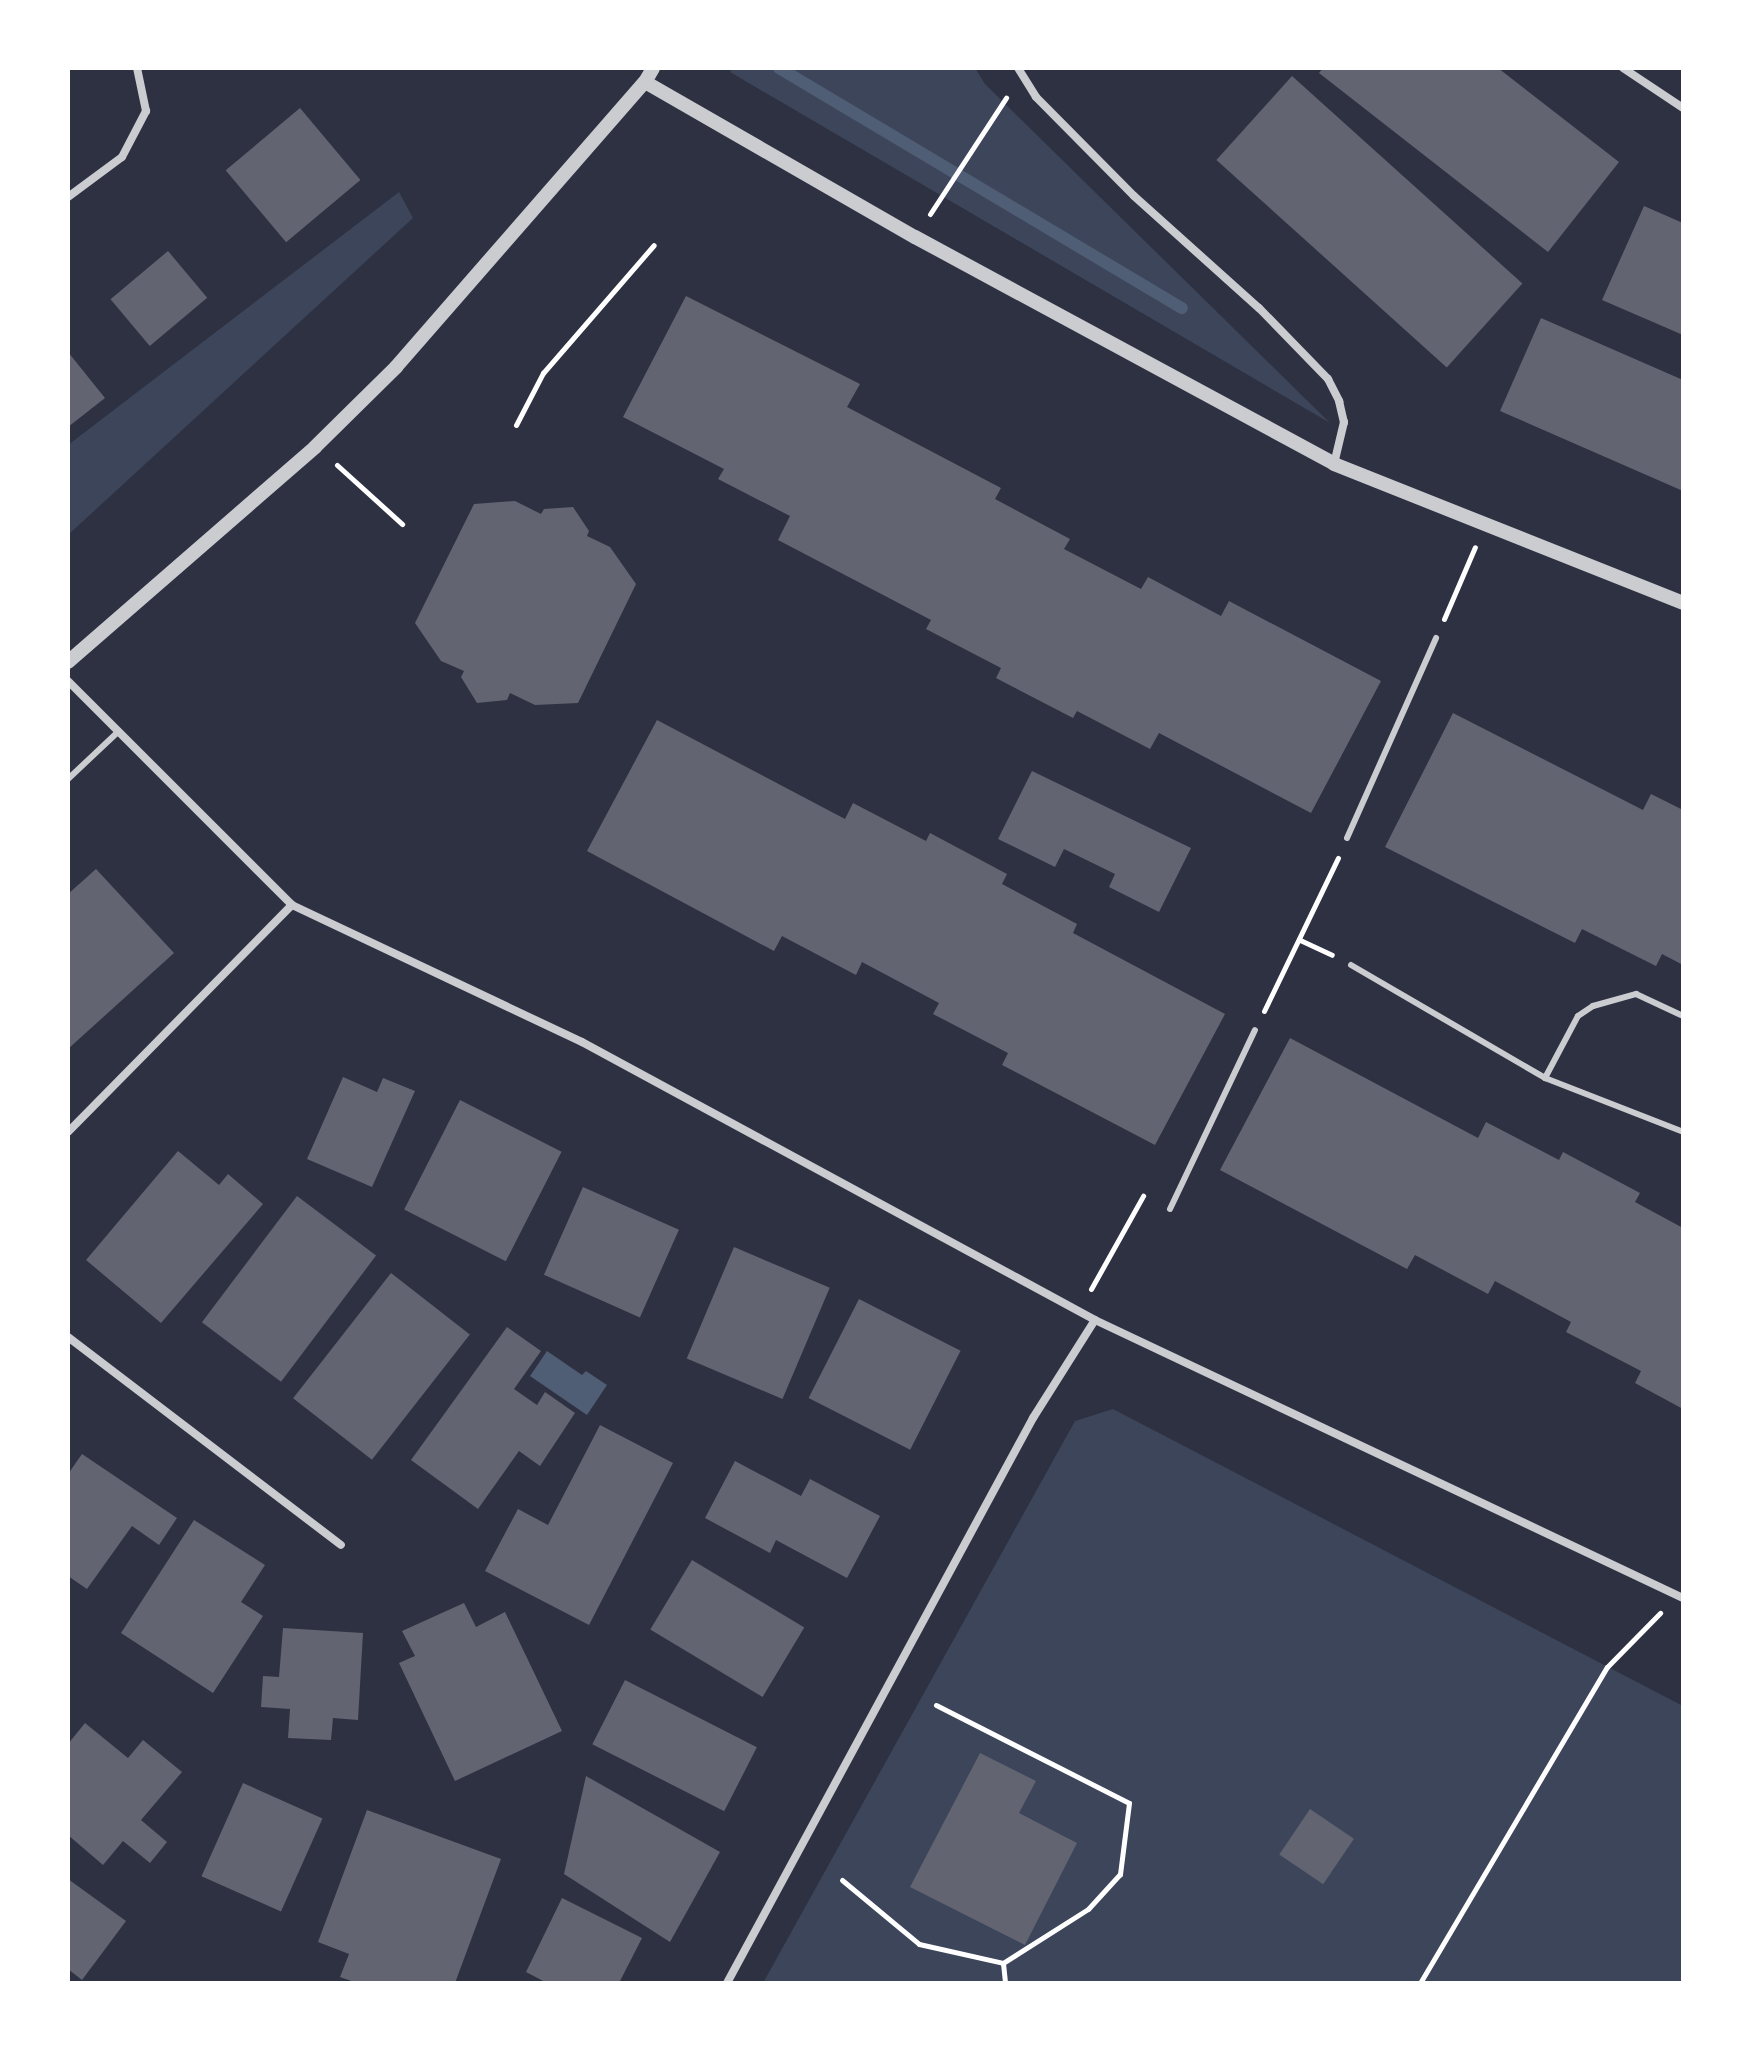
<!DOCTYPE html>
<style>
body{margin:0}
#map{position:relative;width:1751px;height:2051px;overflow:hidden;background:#2d3142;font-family:Poppins,sans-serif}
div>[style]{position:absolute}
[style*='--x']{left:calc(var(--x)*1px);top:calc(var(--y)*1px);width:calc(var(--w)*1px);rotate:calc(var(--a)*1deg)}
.green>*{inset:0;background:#3c4559}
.water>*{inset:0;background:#4f5d75}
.stream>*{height:12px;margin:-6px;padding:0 6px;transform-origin:6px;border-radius:6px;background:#4f5d75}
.building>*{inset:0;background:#626471;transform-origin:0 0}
.path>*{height:5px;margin:-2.5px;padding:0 2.5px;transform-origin:2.5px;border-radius:2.5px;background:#fff}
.service>*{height:6px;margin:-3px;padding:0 3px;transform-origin:3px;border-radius:3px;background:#caccd0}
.minor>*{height:8px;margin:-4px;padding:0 4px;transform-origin:4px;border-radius:4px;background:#caccd0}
.tertiary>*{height:14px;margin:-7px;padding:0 7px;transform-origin:7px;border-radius:7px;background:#caccd0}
span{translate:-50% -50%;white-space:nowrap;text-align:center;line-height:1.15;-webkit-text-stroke:8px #fff;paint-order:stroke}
.frame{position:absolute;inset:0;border:70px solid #fff;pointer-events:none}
</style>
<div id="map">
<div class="green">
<i style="clip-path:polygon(732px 68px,975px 68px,985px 84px,1330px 423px,730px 72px)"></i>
<i style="clip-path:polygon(399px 192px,413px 218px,68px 535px,68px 445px)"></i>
<i style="clip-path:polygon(1113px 1409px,1683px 1706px,1683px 1983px,763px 1983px,1075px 1421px)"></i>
</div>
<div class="water">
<i style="clip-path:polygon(547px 1351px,582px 1375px,586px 1371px,607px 1385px,587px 1415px,530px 1376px)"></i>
</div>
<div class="stream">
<i style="--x:779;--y:68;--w:469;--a:30.8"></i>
</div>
<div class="building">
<i style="clip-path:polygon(1323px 68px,1498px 68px,1619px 162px,1548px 252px,1319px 73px)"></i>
<i style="left:1292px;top:76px;width:310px;height:113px;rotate:42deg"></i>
<i style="left:300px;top:108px;width:94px;height:97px;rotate:50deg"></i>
<i style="clip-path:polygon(1644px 206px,1683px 223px,1683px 335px,1602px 300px)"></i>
<i style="left:168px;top:251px;width:61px;height:75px;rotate:50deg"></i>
<i style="clip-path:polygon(686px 296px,860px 384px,847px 407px,1001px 488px,995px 499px,1070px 539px,1064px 549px,1141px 589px,1148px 577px,1221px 616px,1229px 601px,1381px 681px,1311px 813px,1159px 733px,1150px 749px,1077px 711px,1073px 718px,996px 678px,1001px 668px,926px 629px,931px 620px,778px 540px,790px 516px,718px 479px,724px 469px,623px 417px)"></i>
<i style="clip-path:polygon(1541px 318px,1683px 380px,1683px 491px,1500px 411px)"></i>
<i style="clip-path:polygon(68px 352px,105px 398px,68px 427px)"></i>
<i style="clip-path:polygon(515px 501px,541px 514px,544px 509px,573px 507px,589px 531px,587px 536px,610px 547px,636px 584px,578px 703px,535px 705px,510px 693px,507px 700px,477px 703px,461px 677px,464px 671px,441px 661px,415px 623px,474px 504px)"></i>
<i style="clip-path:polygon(1453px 713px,1643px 810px,1651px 794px,1683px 810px,1683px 965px,1662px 954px,1656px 966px,1582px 929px,1575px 943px,1385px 847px)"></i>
<i style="clip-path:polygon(657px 720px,845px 819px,853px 803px,926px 841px,930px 833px,1007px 874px,1002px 884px,1077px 924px,1073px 933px,1225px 1014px,1155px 1145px,1002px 1065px,1008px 1053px,933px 1014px,939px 1003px,862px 962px,856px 975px,782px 936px,774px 951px,587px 851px)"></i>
<i style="clip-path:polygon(1032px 771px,1191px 848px,1159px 912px,1109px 887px,1115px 874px,1064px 849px,1055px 867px,998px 839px)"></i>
<i style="clip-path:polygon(96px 869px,174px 953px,68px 1049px,68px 894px)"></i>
<i style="clip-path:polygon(1290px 1038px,1478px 1138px,1486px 1122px,1559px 1160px,1563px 1152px,1640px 1193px,1635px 1202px,1683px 1228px,1683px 1409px,1635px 1383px,1641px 1371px,1566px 1332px,1571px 1322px,1495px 1281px,1488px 1294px,1415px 1255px,1407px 1269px,1220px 1170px)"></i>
<i style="clip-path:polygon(343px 1077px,377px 1092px,383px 1078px,415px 1091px,372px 1187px,307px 1159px)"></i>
<i style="left:460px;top:1100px;width:114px;height:123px;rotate:27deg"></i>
<i style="clip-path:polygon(178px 1151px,219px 1185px,228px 1174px,263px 1204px,161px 1323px,86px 1260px)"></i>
<i style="left:583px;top:1187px;width:105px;height:96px;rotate:24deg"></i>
<i style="left:297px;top:1196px;width:99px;height:158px;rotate:37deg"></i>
<i style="left:734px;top:1247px;width:104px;height:121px;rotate:23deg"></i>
<i style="left:391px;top:1273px;width:100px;height:159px;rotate:38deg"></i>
<i style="left:859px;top:1299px;width:114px;height:111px;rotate:27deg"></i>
<i style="clip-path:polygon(507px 1327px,541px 1351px,514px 1389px,537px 1405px,545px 1392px,575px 1413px,540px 1466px,519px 1451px,478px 1509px,411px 1460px)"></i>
<i style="clip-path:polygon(600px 1425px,673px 1463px,589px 1625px,485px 1571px,518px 1509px,548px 1525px)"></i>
<i style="clip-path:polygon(82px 1454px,177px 1518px,159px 1545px,132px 1526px,87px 1589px,68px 1576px,68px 1474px)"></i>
<i style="clip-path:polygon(735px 1461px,801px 1496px,810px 1479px,880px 1516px,847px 1578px,776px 1540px,770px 1553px,705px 1518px)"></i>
<i style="clip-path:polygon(194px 1520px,265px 1565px,241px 1602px,263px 1616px,213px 1693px,121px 1633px)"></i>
<i style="left:692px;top:1560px;width:131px;height:81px;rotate:31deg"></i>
<i style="clip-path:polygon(464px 1603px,476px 1627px,505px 1612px,562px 1731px,455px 1781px,399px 1663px,415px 1656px,402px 1631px)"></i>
<i style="clip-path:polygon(283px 1628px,363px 1633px,358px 1720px,333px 1718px,331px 1740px,288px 1738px,290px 1709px,261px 1707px,263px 1676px,279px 1677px)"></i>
<i style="left:625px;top:1680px;width:148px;height:72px;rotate:27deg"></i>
<i style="clip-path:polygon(85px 1723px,128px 1758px,143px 1740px,182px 1772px,141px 1820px,167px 1842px,150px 1863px,123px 1841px,103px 1865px,68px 1835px,68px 1744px)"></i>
<i style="clip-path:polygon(980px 1753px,1036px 1781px,1019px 1813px,1077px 1843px,1025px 1945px,910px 1887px)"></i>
<i style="clip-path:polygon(586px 1776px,720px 1852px,670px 1942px,564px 1874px)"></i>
<i style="left:243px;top:1783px;width:87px;height:102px;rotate:24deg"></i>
<i style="left:1310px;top:1809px;width:53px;height:55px;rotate:34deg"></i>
<i style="clip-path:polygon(367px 1810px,501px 1859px,455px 1983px,357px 1983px,340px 1977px,349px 1954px,318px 1942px)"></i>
<i style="clip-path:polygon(68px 1879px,126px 1921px,82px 1980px,68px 1969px)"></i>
<i style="clip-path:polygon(562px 1898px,642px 1938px,619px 1983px,547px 1983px,526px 1972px)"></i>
</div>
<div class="path">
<i style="--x:930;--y:214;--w:139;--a:-56.8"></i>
<i style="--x:516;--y:425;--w:59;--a:-62.6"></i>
<i style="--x:543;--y:373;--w:169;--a:-49.1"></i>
<i style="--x:337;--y:465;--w:88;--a:42.2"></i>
<i style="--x:1444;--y:619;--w:78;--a:-66.7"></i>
<i style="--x:1300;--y:940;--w:35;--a:25"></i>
<i style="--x:1264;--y:1011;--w:170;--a:-64.2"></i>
<i style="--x:1091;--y:1289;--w:107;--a:-60.8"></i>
<i style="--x:936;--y:1705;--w:216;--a:26.9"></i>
<i style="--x:1129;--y:1803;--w:72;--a:97.2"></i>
<i style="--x:1120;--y:1874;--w:47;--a:132.4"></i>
<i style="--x:1088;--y:1909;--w:101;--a:147.6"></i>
<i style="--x:842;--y:1880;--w:100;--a:39.7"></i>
<i style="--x:919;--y:1944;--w:86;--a:12.7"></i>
<i style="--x:1003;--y:1963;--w:20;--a:84"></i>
<i style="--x:1420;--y:1983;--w:367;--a:-59.4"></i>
<i style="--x:1607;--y:1667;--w:76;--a:-45.5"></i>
</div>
<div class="service">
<i style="--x:68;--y:779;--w:70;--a:-43.3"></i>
<i style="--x:1347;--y:838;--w:219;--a:-66"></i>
<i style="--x:1351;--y:965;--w:225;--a:30.2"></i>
<i style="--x:1545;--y:1078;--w:146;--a:21.3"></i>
<i style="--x:1545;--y:1078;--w:70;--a:-62"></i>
<i style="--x:1578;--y:1016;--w:18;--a:-34"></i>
<i style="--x:1593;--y:1006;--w:45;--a:-15.6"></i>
<i style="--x:1636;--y:994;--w:52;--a:25.1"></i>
<i style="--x:1170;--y:1209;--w:198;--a:-64.6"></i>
</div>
<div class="minor">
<i style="--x:1018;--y:68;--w:34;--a:58"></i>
<i style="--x:1036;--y:97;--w:139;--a:45.3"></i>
<i style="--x:1134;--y:196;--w:168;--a:41.9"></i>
<i style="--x:1259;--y:308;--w:99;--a:45.8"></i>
<i style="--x:1328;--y:379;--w:25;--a:63"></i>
<i style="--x:1339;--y:401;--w:22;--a:77"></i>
<i style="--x:1344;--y:422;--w:43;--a:103.4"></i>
<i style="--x:1623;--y:68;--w:72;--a:33.7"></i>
<i style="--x:68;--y:197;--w:67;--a:-36.5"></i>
<i style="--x:122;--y:157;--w:52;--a:-62.4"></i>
<i style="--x:146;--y:111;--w:44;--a:-101.8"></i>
<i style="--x:68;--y:681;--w:317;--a:45"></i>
<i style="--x:292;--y:905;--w:321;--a:25.3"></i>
<i style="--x:582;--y:1042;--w:583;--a:28.45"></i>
<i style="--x:1095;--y:1320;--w:650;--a:25.3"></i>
<i style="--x:68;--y:1132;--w:319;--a:-45.4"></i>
<i style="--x:68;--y:1337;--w:343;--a:37.3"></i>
<i style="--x:727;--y:1983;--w:643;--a:-61.56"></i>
<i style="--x:1033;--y:1418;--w:116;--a:-57.7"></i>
</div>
<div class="tertiary">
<i style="--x:645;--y:82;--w:311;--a:29.9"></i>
<i style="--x:915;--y:237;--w:477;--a:28.4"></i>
<i style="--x:1334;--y:464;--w:376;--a:21.7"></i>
<i style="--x:68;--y:662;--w:327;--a:-41"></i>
<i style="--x:315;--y:447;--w:114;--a:-44.6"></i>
<i style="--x:396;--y:367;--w:378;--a:-48.9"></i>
<i style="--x:645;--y:82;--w:16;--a:-60"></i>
</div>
<div class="frame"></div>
</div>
